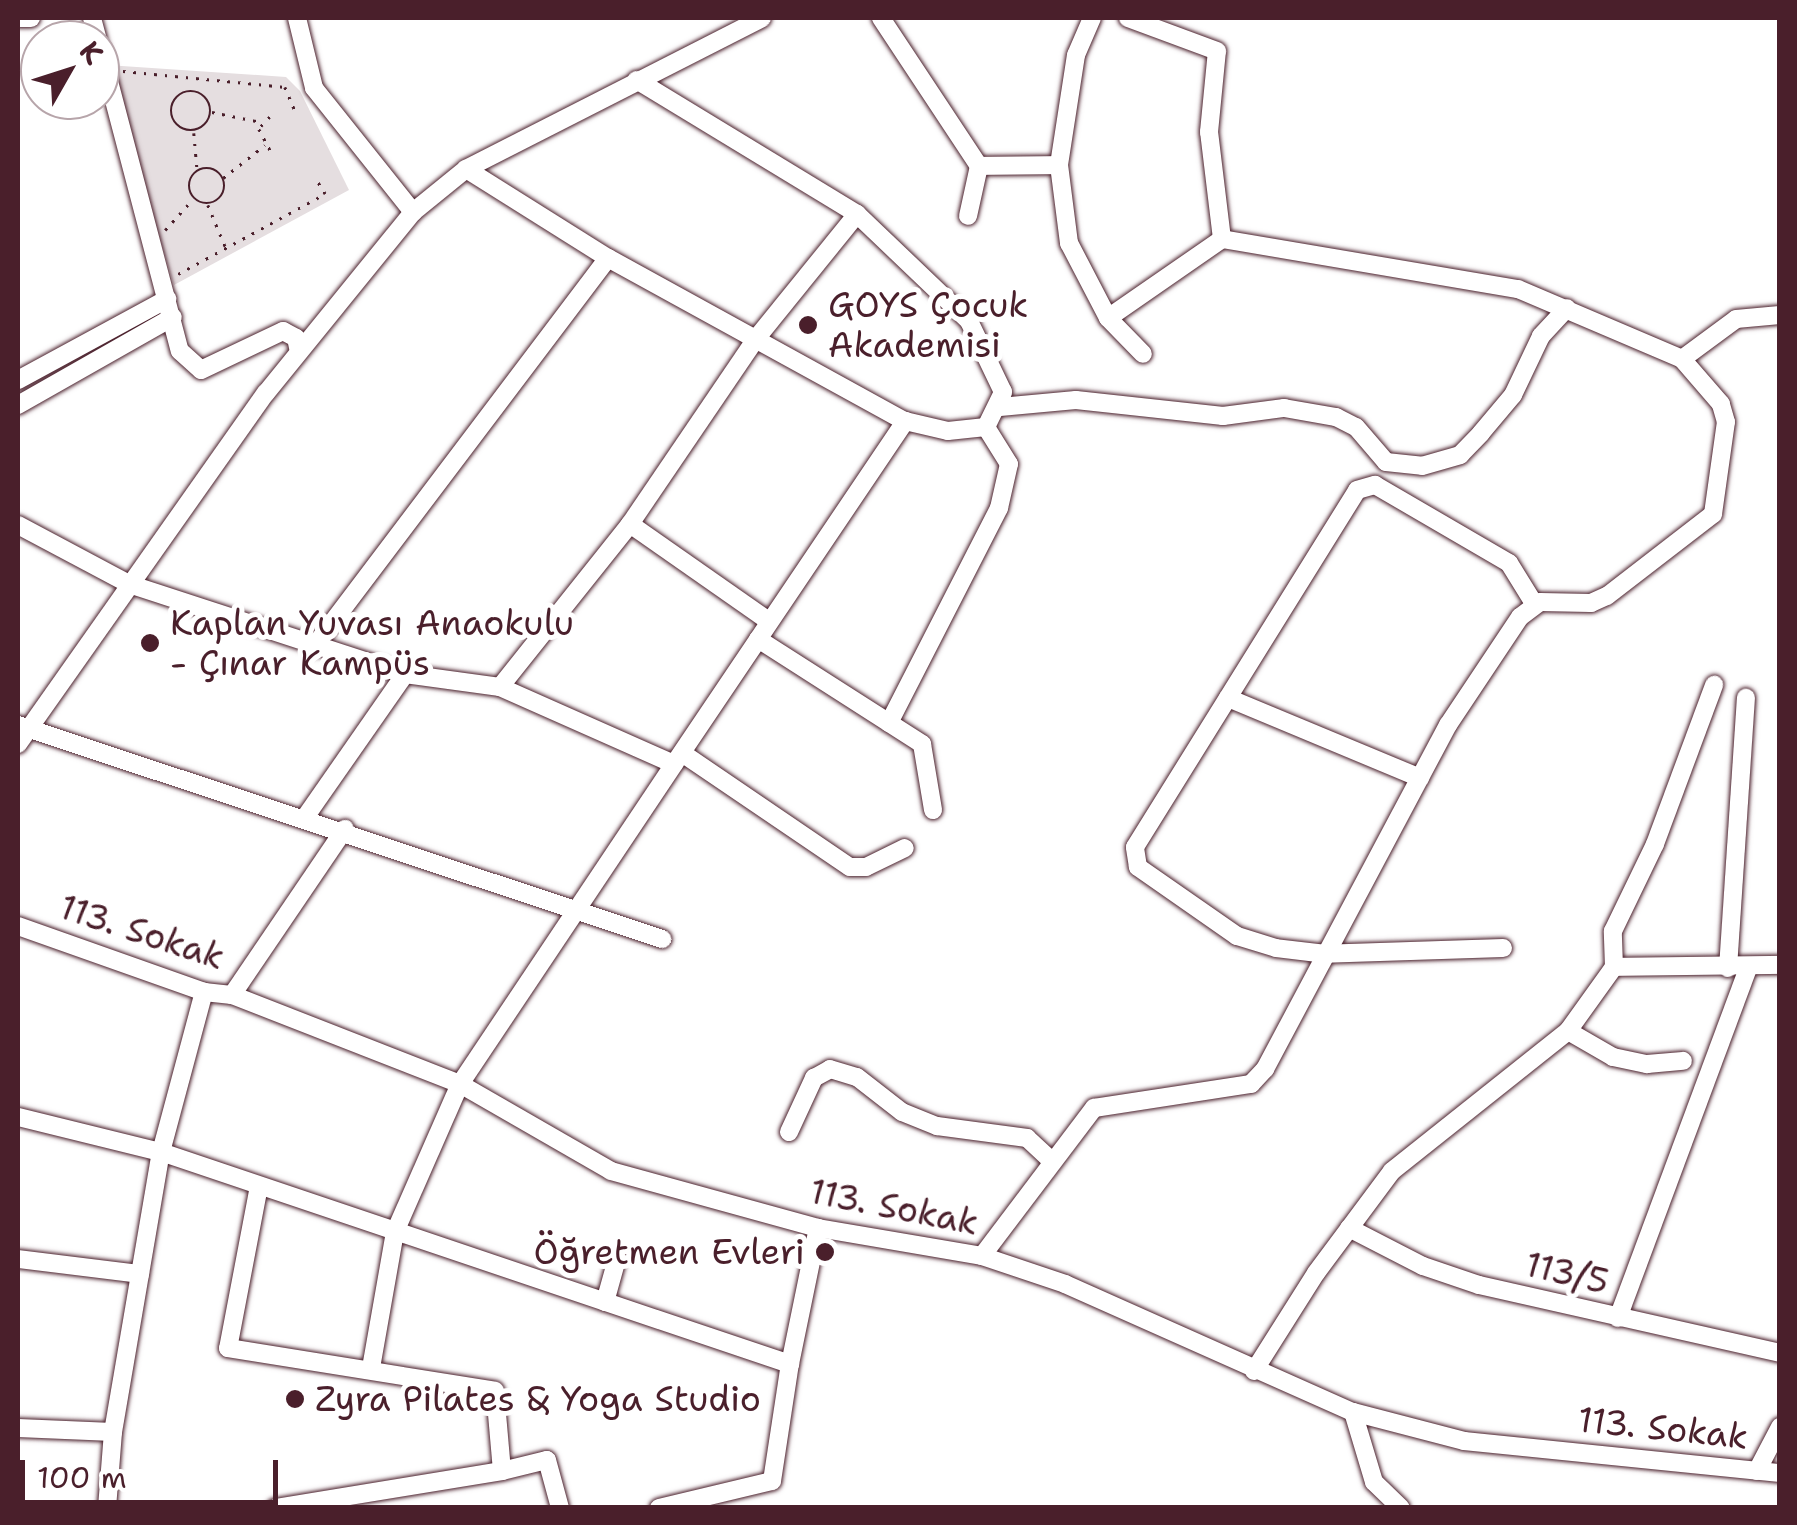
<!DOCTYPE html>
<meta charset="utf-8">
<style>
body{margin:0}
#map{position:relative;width:1797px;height:1525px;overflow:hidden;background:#fff;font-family:"Shantell Sans",sans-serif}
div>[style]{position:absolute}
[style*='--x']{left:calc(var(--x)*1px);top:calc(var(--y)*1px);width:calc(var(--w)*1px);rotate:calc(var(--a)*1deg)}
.green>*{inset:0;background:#e5dee0}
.path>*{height:2.5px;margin-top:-1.25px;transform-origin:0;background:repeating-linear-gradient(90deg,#4a1f2b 0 2.5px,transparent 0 10.5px)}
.path>.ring{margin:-1.25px;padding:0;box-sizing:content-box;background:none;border:2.5px solid #4a1f2b;border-radius:50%}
.roads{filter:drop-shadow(0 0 2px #4a1f2b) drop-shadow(0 0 2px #4a1f2b)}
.minor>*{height:18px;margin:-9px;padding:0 9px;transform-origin:9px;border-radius:9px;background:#fff}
.dots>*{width:28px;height:28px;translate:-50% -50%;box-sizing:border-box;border:5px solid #fff;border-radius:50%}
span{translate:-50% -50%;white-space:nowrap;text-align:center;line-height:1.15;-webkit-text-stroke:10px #fff;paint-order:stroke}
.poi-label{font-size:35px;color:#4a1f2b}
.left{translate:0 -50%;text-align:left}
.right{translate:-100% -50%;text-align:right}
.street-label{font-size:35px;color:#4a1f2b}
.frame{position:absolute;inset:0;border:20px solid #4a1f2b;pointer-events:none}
.north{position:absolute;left:20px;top:20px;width:100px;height:100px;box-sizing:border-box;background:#fff;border:2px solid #b7a5aa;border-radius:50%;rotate:51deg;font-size:28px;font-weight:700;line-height:40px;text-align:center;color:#4a1f2b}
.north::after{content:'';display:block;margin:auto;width:35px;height:45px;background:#4a1f2b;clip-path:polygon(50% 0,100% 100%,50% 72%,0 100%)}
.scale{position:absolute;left:20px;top:1460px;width:258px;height:45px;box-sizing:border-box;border:5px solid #4a1f2b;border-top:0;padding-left:12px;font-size:30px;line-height:35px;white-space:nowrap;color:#4a1f2b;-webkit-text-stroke:8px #fff;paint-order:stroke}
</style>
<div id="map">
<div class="green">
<i style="clip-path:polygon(107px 65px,286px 77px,300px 91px,349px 190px,174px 285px)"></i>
</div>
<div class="path">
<i style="--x:123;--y:71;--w:163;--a:5.6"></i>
<i style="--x:285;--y:87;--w:28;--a:67"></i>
<i class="ring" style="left:171px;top:91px;width:37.5px;height:37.5px"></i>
<i style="--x:212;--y:112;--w:50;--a:11.5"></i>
<i style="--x:270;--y:117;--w:16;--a:133"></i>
<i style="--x:259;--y:129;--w:27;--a:62"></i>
<i style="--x:194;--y:133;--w:36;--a:85"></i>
<i class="ring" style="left:189px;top:168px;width:33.5px;height:33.5px"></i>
<i style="--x:223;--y:178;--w:53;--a:-38.2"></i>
<i style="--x:208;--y:205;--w:47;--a:67.3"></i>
<i style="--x:165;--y:230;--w:42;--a:-47.9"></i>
<i style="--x:178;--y:274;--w:167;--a:-28.6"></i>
<i style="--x:325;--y:194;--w:19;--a:-122"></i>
</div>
<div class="roads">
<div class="minor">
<i style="--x:18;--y:18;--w:13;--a:0"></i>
<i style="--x:92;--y:18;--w:23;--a:75"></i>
<i style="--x:297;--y:18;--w:72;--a:76.3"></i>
<i style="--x:314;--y:88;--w:159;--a:51.4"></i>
<i style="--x:881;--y:18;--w:178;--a:56.5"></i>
<i style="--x:979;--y:166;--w:51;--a:102.4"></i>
<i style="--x:1092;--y:18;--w:40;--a:113.4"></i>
<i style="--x:1076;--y:55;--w:111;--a:98.8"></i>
<i style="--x:1059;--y:165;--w:79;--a:82.7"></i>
<i style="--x:1069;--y:243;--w:85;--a:62.5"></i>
<i style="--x:1108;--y:318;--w:139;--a:-34.7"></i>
<i style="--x:1222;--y:239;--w:108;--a:-96.9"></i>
<i style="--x:1209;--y:132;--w:81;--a:-84.4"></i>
<i style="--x:1217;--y:51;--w:95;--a:-159.7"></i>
<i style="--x:100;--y:47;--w:314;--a:75.3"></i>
<i style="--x:180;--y:351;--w:28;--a:42"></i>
<i style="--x:201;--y:370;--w:91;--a:-25.4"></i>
<i style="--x:283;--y:331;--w:15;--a:28"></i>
<i style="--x:296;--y:338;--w:14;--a:78"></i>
<i style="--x:979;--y:166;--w:80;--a:-0.7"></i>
<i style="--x:466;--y:169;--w:168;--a:32.1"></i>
<i style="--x:608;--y:258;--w:339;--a:28.8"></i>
<i style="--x:905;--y:421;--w:44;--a:13.1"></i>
<i style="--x:948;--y:431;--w:38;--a:-6"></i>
<i style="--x:986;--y:427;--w:39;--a:-64"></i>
<i style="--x:1003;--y:392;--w:79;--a:-115.6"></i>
<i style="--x:969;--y:321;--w:155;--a:-136.3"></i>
<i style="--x:857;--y:214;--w:258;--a:-148.7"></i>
<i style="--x:1222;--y:239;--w:300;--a:9.6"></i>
<i style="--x:1518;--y:289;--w:178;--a:23.1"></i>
<i style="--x:1682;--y:359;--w:67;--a:-36.5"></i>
<i style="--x:1736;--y:319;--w:44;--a:-5.2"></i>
<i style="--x:1108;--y:318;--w:50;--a:45.8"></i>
<i style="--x:18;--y:380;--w:170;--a:-28.5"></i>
<i style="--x:18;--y:405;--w:178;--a:-29.6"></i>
<i style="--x:1000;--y:407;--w:76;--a:-5.3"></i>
<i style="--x:1076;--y:400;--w:148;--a:6.2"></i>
<i style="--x:1223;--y:416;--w:62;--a:-7.5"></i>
<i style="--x:1284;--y:408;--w:53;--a:9.8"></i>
<i style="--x:1336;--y:417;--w:22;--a:27"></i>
<i style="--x:1356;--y:427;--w:46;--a:49.4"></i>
<i style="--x:1386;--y:462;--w:36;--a:6"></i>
<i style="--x:1422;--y:466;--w:40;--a:-16"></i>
<i style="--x:1460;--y:455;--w:30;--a:-46"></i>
<i style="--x:1481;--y:433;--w:50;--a:-49.9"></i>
<i style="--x:1513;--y:395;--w:65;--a:-64.6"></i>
<i style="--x:1541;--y:336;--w:38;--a:-47"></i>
<i style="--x:630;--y:524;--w:167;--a:35"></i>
<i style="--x:18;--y:525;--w:126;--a:28"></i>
<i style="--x:129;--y:584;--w:290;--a:18.1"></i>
<i style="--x:405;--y:674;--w:96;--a:7.8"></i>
<i style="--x:500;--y:687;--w:190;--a:23.9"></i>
<i style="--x:674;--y:764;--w:414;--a:-56"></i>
<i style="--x:758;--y:639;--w:195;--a:32.6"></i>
<i style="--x:922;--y:744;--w:67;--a:80.5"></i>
<i style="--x:313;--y:648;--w:489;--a:-52.9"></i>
<i style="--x:500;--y:687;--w:208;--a:-51.4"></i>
<i style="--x:630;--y:524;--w:222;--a:-55.8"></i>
<i style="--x:755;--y:340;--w:162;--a:-51"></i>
<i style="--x:1228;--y:698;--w:208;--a:22.6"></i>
<i style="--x:889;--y:723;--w:242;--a:-62.9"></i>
<i style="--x:999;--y:508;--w:45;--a:-77.2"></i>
<i style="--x:1009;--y:464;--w:44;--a:-121.9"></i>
<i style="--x:18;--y:725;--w:679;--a:18.38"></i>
<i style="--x:18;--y:744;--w:430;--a:-54.8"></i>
<i style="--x:266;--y:393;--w:233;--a:-50.9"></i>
<i style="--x:413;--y:212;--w:68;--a:-39.1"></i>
<i style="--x:466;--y:169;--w:332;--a:-27"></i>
<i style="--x:682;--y:753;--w:203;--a:34.2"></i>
<i style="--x:850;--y:867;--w:16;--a:0"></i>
<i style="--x:866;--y:867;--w:43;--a:-26"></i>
<i style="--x:306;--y:816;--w:173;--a:-55.1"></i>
<i style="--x:18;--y:926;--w:197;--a:19.5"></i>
<i style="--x:204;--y:992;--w:28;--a:6"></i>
<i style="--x:232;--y:995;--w:245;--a:21.3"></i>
<i style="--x:460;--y:1084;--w:174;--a:29.9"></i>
<i style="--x:611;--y:1171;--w:215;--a:15.4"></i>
<i style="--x:818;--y:1228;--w:166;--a:9.7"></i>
<i style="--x:982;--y:1256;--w:88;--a:18.6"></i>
<i style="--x:1065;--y:1284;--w:315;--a:24"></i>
<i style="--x:1353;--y:1412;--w:115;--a:14.6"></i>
<i style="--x:1464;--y:1441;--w:318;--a:5.8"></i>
<i style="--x:1503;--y:948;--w:177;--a:178.1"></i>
<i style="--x:1326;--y:954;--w:50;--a:-173.2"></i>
<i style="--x:1276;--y:948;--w:41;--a:-162.9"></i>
<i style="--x:1237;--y:936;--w:121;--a:-145.1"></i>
<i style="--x:1138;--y:867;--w:20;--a:-99"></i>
<i style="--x:1135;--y:847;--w:420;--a:-58.1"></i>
<i style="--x:1357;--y:490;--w:19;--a:-16"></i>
<i style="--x:1375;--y:485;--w:155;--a:30.2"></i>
<i style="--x:1509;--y:563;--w:49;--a:58.2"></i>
<i style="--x:1614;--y:967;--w:166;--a:-0.7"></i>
<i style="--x:1728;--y:968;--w:271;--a:-86.2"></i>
<i style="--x:232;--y:995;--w:201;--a:-55.8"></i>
<i style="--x:1568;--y:1031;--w:52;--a:30"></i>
<i style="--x:1613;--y:1057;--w:35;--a:12"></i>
<i style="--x:1647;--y:1064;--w:36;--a:-5"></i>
<i style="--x:18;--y:1117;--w:147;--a:13.8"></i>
<i style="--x:161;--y:1152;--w:664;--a:18.63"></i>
<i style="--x:790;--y:1364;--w:139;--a:-78.4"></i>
<i style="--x:789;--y:1132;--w:60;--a:-65.2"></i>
<i style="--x:814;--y:1078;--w:18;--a:-29"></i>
<i style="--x:830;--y:1069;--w:28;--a:17"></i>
<i style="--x:857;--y:1077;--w:57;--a:37.9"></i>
<i style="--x:902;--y:1112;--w:38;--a:22"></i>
<i style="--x:937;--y:1126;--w:91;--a:7.6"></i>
<i style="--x:1027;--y:1138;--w:34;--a:43"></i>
<i style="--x:259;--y:1186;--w:165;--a:100.8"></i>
<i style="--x:228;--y:1348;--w:270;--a:9.1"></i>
<i style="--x:495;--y:1391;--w:80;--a:85"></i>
<i style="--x:502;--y:1471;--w:230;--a:170.7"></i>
<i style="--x:1349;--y:1228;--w:83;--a:27.2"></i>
<i style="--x:1423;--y:1266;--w:59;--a:18.7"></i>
<i style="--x:1479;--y:1285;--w:309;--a:12.7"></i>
<i style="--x:982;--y:1256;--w:186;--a:-52.9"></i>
<i style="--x:1094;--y:1108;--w:159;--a:-8.7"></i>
<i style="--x:1251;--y:1084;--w:21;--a:-47"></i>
<i style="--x:1265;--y:1069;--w:390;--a:-62"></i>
<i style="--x:1448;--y:725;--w:130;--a:-56.3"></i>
<i style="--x:1520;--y:617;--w:25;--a:-37"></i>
<i style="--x:1540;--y:602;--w:51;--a:1.1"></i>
<i style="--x:1591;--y:603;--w:17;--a:-24"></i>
<i style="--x:1607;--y:596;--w:134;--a:-37.7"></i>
<i style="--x:1713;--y:514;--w:93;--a:-82"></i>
<i style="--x:1726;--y:422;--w:19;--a:-106"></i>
<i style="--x:1721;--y:404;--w:60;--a:-130.9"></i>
<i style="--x:18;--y:1259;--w:123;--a:7"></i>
<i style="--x:605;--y:1302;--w:45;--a:-74.4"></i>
<i style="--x:1618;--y:1318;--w:373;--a:-69.6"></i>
<i style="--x:371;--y:1368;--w:138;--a:-80"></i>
<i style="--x:395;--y:1232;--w:162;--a:-66.3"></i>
<i style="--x:460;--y:1084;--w:385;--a:-56.2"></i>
<i style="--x:1254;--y:1371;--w:116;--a:-57.7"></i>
<i style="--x:1316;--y:1273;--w:127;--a:-53.3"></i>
<i style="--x:1392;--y:1171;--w:225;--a:-38.5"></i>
<i style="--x:1568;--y:1031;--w:79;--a:-54.3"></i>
<i style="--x:1614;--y:967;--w:36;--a:-92"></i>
<i style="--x:1613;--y:931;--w:97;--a:-64.2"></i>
<i style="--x:1655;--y:844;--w:170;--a:-69.6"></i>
<i style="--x:1353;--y:1412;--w:73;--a:73.3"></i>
<i style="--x:1374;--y:1482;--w:37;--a:44"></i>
<i style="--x:18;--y:1428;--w:95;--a:2.4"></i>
<i style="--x:502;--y:1471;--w:46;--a:-13.7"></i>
<i style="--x:547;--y:1460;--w:50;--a:74.8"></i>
<i style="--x:1757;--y:1471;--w:50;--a:-62.4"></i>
<i style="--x:107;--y:1508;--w:76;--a:-85.5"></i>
<i style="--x:113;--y:1432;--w:284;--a:-80.3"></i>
<i style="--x:161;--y:1152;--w:166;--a:-75"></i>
<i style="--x:659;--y:1508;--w:116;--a:-13.4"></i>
<i style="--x:772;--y:1481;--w:118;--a:-81.3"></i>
</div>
</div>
<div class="dots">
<i style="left:808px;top:325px;background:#4a1f2b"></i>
<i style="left:150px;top:643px;background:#4a1f2b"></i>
<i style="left:825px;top:1252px;background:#4a1f2b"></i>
<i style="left:295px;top:1399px;background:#4a1f2b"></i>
</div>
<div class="poi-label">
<span class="left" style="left:828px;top:325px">GOYS Çocuk<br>Akademisi</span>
<span class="left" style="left:170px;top:643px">Kaplan Yuvası Anaokulu<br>- Çınar Kampüs</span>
<span class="right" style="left:805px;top:1252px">Öğretmen Evleri</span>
<span class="left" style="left:315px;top:1399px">Zyra Pilates &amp; Yoga Studio</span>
</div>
<div class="street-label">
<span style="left:142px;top:932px;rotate:18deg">113. Sokak</span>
<span style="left:894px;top:1207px;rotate:11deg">113. Sokak</span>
<span style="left:1567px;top:1273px;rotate:13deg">113/5</span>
<span style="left:1663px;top:1428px;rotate:6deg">113. Sokak</span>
</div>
<div class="frame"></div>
<div class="north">K</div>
<div class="scale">100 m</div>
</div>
